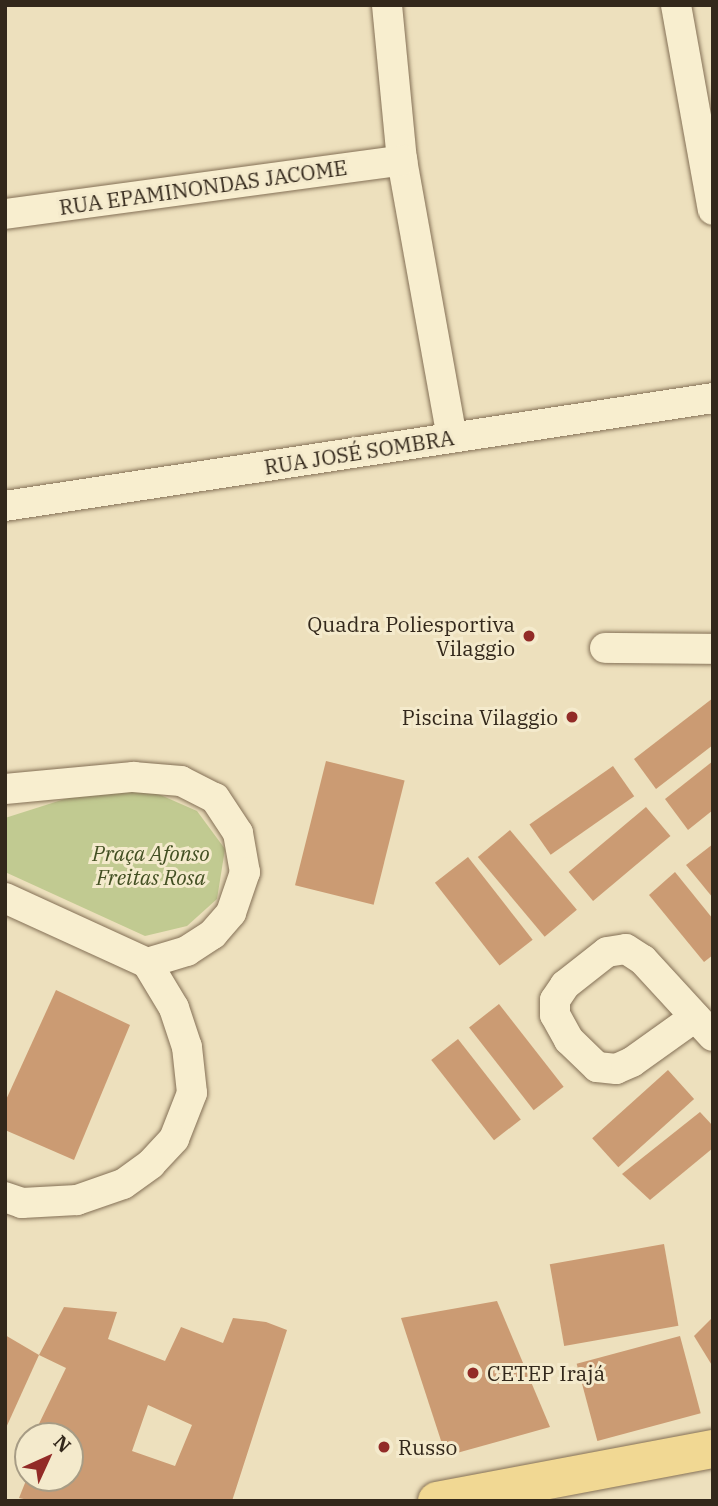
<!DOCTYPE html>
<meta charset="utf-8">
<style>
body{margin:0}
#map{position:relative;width:718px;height:1506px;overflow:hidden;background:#ede0bd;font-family:"IBM Plex Serif",serif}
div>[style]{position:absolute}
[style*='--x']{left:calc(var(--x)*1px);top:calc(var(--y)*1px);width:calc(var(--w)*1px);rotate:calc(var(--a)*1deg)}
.green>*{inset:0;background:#c1ca91}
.building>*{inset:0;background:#cb9b73;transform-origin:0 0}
.roads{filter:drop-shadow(0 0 2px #847056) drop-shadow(0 0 2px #847056)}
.street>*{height:30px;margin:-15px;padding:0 15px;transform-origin:15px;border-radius:15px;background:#f8eecf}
.primary>*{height:38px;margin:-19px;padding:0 19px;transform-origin:19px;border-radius:19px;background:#f1d893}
.dots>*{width:19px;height:19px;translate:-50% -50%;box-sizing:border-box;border:4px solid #f4eacc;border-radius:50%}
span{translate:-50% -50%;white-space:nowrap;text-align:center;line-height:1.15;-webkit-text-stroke:6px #f4eacc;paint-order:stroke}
.street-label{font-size:21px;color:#33281b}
.poi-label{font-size:21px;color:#33281b}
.right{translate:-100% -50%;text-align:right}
.left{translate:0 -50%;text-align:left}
.park-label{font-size:21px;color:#424f22;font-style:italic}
.frame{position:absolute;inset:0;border:7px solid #33281b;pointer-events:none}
.north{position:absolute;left:14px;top:1422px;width:70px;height:70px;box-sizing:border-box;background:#f4eacc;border:2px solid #a79c85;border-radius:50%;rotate:45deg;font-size:19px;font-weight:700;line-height:28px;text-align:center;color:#33281b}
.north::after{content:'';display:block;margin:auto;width:24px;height:32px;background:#922b27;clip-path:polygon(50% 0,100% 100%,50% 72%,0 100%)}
</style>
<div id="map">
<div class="green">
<i style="clip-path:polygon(93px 790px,156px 793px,197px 811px,225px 849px,217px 899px,187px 926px,145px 936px,5px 872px,5px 818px)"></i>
</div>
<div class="building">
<i style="clip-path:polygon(713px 698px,713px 745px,656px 789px,634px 759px)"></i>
<i style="left:326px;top:761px;width:81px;height:128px;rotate:14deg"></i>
<i style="clip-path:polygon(713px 761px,713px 810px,688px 830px,665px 799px)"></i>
<i style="left:613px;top:766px;width:37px;height:102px;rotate:55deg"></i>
<i style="left:646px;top:807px;width:38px;height:101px;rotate:50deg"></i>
<i style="left:510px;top:830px;width:104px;height:42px;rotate:50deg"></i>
<i style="clip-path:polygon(713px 844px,713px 898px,686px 865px)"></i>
<i style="left:468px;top:857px;width:105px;height:42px;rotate:52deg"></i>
<i style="clip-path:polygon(675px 872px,713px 919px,713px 955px,704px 962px,649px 895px)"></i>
<i style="clip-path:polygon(56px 990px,130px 1025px,74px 1160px,5px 1130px,5px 1102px)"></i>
<i style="left:499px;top:1004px;width:105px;height:38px;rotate:52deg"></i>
<i style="left:458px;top:1039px;width:102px;height:34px;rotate:52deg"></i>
<i style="left:668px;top:1070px;width:39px;height:102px;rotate:48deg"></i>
<i style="clip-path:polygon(700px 1112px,713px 1126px,713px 1148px,650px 1200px,622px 1174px)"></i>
<i style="left:664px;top:1244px;width:83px;height:116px;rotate:80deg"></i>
<i style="clip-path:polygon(497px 1301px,550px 1427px,446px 1456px,401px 1318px)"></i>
<i style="clip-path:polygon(evenodd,64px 1307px,117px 1312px,108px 1339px,165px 1361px,181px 1327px,223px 1343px,233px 1318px,266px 1322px,287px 1330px,232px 1501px,33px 1501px,19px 1498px,27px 1478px,70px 1478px,70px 1436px,44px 1436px,35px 1432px,66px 1368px,39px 1355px,64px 1307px,148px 1405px,192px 1425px,175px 1466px,132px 1451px,148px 1405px)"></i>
<i style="clip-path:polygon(713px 1317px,713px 1367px,694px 1336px)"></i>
<i style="clip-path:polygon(5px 1335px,39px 1355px,5px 1430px)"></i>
<i style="left:680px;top:1336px;width:80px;height:107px;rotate:75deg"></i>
</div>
<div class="roads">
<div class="street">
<i style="--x:387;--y:5;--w:156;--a:84.5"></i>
<i style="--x:402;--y:160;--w:282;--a:79.8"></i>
<i style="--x:676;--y:5;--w:208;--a:79.8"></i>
<i style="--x:5;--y:214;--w:401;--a:-7.7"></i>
<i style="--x:5;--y:506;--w:716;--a:-8.67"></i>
<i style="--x:605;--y:648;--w:108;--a:0.5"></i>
<i style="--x:5;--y:789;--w:129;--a:-5.4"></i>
<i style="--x:133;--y:777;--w:48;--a:4.8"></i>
<i style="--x:181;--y:781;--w:38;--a:27"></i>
<i style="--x:215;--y:798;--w:42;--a:56.7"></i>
<i style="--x:238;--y:833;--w:40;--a:80"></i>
<i style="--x:245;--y:872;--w:43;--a:108.9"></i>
<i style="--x:231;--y:913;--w:28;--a:131"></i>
<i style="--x:213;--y:934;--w:31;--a:147"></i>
<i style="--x:187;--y:951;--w:42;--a:163.3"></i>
<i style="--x:5;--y:898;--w:156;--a:24.6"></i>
<i style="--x:147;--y:963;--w:52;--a:59"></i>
<i style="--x:174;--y:1008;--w:41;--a:71.6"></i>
<i style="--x:187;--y:1047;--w:46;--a:83.8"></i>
<i style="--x:192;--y:1093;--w:49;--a:111.4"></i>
<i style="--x:174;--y:1139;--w:34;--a:133"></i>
<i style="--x:151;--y:1164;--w:34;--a:144"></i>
<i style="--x:123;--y:1184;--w:49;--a:160.8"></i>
<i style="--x:77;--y:1200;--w:55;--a:176.9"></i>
<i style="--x:22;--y:1203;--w:18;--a:-161"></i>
<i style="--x:695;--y:1017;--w:77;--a:144.5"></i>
<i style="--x:632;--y:1062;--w:17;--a:156"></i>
<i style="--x:616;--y:1069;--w:19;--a:-174"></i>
<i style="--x:597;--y:1067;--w:39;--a:-136"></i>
<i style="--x:569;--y:1040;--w:29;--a:-119"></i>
<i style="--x:555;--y:1015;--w:15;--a:-90"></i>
<i style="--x:555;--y:1000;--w:18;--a:-56"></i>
<i style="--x:565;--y:985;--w:53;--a:-38.2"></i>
<i style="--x:607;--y:952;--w:19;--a:-9"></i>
<i style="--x:626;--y:949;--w:20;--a:33"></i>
<i style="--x:643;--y:960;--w:103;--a:47.4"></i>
</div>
<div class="primary">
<i style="--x:437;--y:1501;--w:281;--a:-10.7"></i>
</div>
</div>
<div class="dots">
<i style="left:529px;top:636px;background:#922b27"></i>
<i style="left:572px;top:717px;background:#922b27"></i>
<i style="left:473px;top:1373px;background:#922b27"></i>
<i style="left:384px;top:1447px;background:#922b27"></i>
</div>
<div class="street-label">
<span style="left:203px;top:187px;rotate:-8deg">RUA EPAMINONDAS JACOME</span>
<span style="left:359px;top:452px;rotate:-9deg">RUA JOSÉ SOMBRA</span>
</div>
<div class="poi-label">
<span class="right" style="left:515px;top:636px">Quadra Poliesportiva<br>Vilaggio</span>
<span class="right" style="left:558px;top:717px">Piscina Vilaggio</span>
<span class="left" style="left:487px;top:1373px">CETEP Irajá</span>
<span class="left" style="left:398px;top:1447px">Russo</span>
</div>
<div class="park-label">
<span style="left:151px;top:865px">Praça Afonso<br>Freitas Rosa</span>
</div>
<div class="frame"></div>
<div class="north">N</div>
</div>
